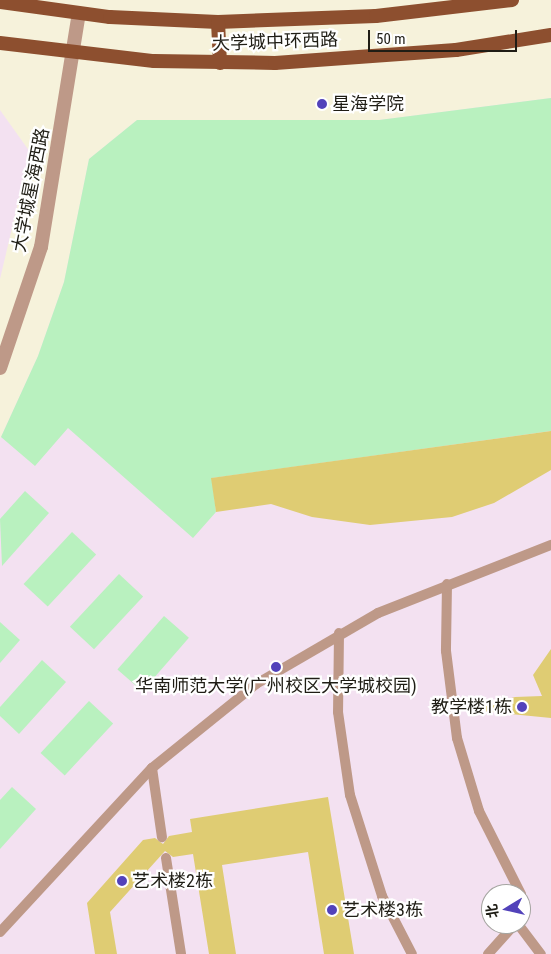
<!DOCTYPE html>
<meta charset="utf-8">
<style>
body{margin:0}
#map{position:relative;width:551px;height:954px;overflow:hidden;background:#f6f2db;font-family:"Roboto Condensed","Noto Sans SC",sans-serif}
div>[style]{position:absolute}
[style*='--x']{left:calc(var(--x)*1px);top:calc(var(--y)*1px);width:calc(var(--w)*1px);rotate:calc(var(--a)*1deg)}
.education>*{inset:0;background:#f3e1f1}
.green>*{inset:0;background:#b9f1bf;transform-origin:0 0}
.building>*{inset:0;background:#dfcc73}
.service>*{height:10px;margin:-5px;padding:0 5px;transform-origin:5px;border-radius:5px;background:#be9988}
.tertiary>*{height:14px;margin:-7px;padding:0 7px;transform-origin:7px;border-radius:7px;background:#be9988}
.primary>*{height:14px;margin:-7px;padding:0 7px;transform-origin:7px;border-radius:7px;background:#8d4f2f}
.dots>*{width:14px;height:14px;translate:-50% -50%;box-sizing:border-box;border:2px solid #fff;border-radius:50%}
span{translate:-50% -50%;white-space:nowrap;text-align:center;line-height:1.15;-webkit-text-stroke:4.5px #fff;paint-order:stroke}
.street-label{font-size:18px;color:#1f1d15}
.poi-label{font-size:18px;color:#1f1d15}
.left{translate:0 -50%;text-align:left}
.right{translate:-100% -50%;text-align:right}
.north{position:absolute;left:481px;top:884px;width:50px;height:50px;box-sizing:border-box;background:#fff;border:1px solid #a5a5a1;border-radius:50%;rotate:261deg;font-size:14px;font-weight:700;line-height:20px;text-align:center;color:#1f1d15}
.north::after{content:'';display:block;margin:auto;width:18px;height:22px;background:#5242ba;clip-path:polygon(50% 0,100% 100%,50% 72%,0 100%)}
.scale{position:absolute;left:368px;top:30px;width:149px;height:22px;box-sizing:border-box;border:2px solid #1f1d15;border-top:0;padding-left:6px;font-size:15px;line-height:18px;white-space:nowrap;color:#1f1d15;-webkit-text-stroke:4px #fff;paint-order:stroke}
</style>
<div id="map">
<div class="education">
<i style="clip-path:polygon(evenodd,551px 98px,551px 954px,0 954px,0 439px,38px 356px,64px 282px,89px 159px,137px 120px,379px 120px,551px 98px,491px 894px,521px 894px,521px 924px,491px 924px,491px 894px)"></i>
<i style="clip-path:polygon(0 110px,30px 152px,0 279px)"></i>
</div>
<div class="green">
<i style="clip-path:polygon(551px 98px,551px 431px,212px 478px,216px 512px,193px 538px,68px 428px,35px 466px,1px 437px,38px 356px,64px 282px,89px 159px,137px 120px,379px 120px)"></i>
<i style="clip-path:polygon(25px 491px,49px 513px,2px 566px,0 519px)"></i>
<i style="left:72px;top:532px;width:33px;height:71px;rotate:43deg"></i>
<i style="left:119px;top:574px;width:33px;height:72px;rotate:43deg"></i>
<i style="left:164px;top:616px;width:33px;height:71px;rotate:41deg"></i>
<i style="clip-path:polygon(0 622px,20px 640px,0 663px)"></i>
<i style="clip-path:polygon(42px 660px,66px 682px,19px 734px,0 716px,0 707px)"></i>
<i style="left:89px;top:701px;width:33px;height:71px;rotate:43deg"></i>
<i style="clip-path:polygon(12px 787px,36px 809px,0 849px,0 800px)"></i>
</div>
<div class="building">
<i style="clip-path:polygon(551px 431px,551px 470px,494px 503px,452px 517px,370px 525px,312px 517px,271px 504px,216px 512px,211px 478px)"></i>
<i style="clip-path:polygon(551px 649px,551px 718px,472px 710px,515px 697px,542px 696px,533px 675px)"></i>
<i style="clip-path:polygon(328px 797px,354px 954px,324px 954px,308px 852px,222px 865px,236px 954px,209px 954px,193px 854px,173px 857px,165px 851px,110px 912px,117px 954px,95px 954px,87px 903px,143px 840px,155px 838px,163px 844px,169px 836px,192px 832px,190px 819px)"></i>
</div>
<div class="service">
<i style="--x:447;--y:584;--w:67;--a:90.9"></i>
<i style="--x:446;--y:651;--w:88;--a:82.8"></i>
<i style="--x:457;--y:738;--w:76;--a:73.2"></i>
<i style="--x:479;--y:811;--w:93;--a:63.2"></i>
<i style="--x:339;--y:633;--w:79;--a:90.7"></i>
<i style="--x:338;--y:712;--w:84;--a:81.8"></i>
<i style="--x:350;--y:795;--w:106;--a:72.4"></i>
<i style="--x:382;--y:896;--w:65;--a:62.7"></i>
<i style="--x:152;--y:768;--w:70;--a:81.8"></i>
<i style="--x:166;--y:858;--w:97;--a:81.1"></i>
<i style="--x:521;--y:895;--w:14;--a:90"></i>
<i style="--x:518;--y:924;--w:38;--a:53"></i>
<i style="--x:0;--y:932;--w:224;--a:-47.2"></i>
<i style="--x:152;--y:768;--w:134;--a:-38.9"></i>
<i style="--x:256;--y:684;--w:141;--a:-30.2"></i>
<i style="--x:378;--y:613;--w:186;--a:-21.5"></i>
<i style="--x:488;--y:954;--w:40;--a:-48"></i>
</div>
<div class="tertiary">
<i style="--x:0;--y:368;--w:128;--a:-71.3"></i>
<i style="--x:41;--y:247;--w:237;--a:-80.8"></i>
</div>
<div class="primary">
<i style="--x:0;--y:2;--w:111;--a:7.8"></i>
<i style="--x:110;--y:17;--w:108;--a:2.7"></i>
<i style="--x:218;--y:22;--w:158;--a:-2.2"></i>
<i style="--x:376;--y:16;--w:137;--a:-6.7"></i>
<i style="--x:218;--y:22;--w:41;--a:87.2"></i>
<i style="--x:0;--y:43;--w:155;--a:6.7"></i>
<i style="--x:154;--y:61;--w:121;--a:0.9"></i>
<i style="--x:275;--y:63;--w:181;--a:-4.1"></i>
<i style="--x:456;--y:50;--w:96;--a:-9"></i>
</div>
<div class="dots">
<i style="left:322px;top:104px;background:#5242ba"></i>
<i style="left:276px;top:667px;background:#5242ba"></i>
<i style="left:522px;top:707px;background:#5242ba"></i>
<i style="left:122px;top:881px;background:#5242ba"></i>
<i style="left:332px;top:910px;background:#5242ba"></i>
</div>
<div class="street-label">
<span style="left:275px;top:42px;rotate:-2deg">大学城中环西路</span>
<span style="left:31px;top:190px;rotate:-79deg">大学城星海西路</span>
</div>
<div class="poi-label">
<span class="left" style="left:332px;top:104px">星海学院</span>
<span style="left:276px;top:686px">华南师范大学(广州校区大学城校园)</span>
<span class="right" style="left:512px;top:707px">教学楼1栋</span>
<span class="left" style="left:132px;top:881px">艺术楼2栋</span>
<span class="left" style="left:342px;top:910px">艺术楼3栋</span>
</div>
<div class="north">北</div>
<div class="scale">50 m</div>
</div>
